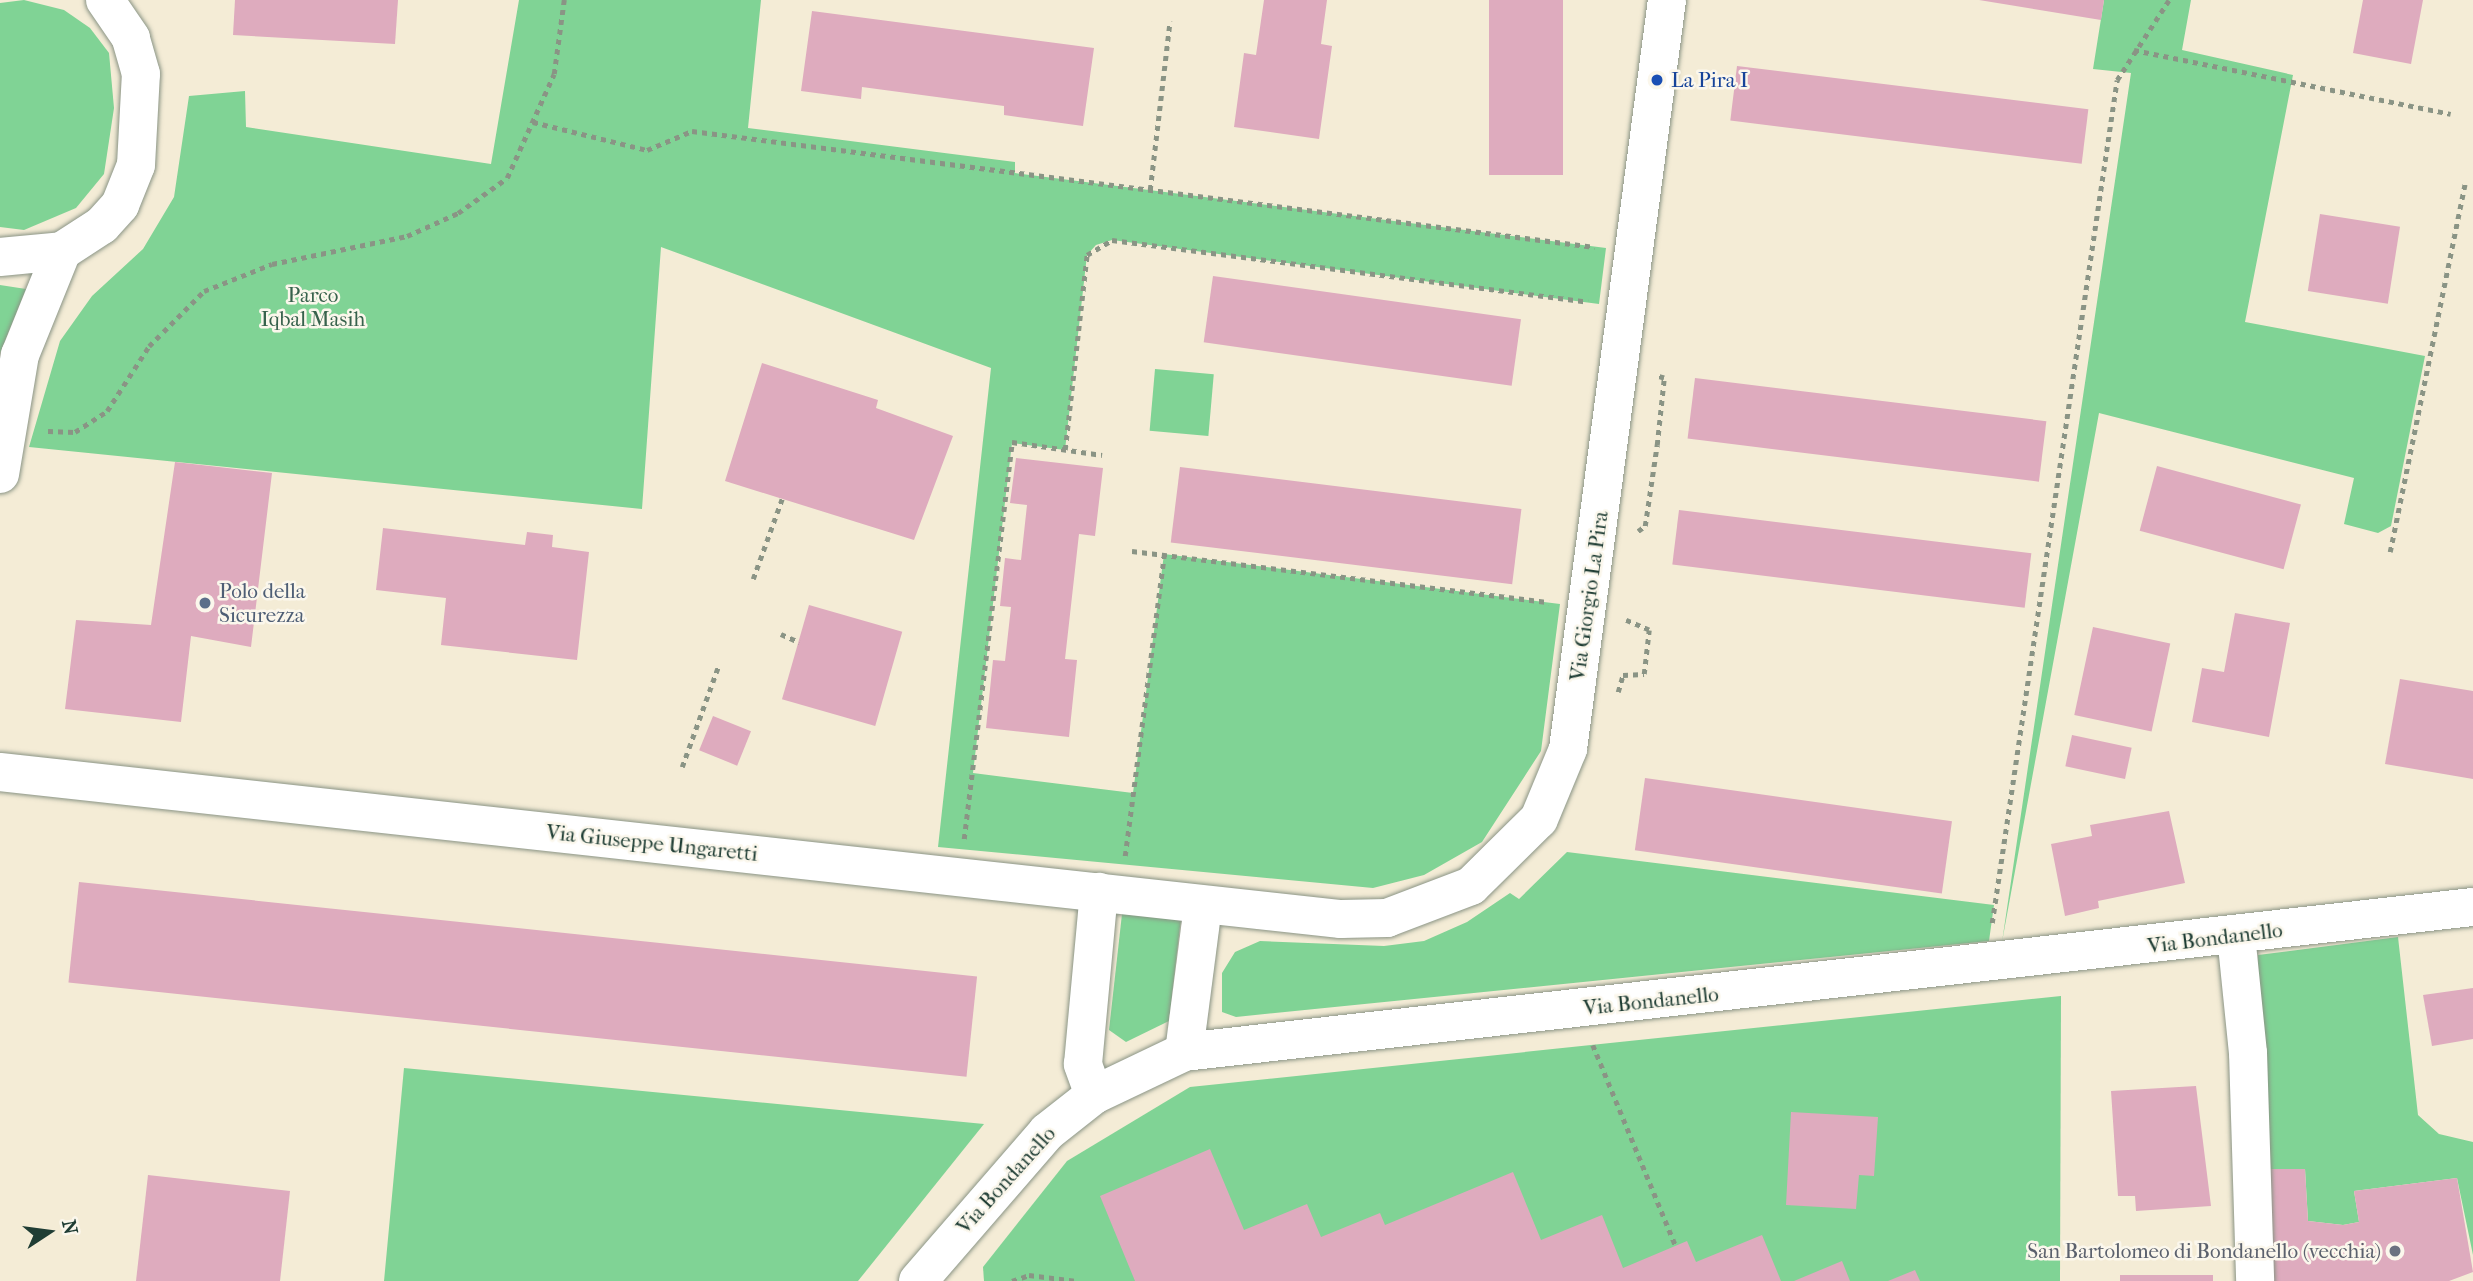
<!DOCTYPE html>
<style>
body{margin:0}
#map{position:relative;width:2473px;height:1281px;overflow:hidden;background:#f4ecd6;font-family:"IM FELL French Canon",serif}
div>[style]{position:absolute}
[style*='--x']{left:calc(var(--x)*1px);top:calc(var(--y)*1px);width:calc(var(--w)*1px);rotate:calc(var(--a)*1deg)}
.green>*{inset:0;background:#80d395;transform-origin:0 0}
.building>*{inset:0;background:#deabbe;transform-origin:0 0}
.path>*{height:4.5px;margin-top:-2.25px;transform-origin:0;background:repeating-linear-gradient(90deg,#8a9485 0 5px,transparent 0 10px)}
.roads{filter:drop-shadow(0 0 2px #8a9485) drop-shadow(0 0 2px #8a9485)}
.minor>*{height:38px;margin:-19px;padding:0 19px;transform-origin:19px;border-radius:19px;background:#fff}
.dots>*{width:19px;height:19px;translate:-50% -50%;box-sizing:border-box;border:4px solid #fbf7ec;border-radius:50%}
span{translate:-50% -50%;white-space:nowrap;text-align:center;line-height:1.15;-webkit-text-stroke:5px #fbf7ec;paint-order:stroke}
.transit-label{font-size:21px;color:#164399}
.left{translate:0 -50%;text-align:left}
.park-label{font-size:21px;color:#37624c}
.service-label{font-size:21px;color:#4e5e75}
.street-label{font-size:21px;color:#1f3d34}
.worship-label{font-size:21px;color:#5b616d}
.right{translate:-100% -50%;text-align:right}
.north{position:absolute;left:14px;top:1197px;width:70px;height:70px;-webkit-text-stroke:5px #fbf7ec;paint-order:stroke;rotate:77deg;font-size:19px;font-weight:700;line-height:28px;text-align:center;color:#1f3d34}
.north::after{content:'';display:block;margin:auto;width:24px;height:32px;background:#1f3d34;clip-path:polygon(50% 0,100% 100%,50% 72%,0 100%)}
</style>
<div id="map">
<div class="green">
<i style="clip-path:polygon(24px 0,64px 10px,90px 28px,109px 53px,114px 108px,104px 174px,76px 208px,24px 230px,0 227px,0 3px)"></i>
<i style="clip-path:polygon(519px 0,761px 0,748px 128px,1015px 162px,1015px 173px,1606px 248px,1599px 304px,1112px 240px,1096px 245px,1087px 255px,1065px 450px,1012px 443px,973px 773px,1133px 793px,1164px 554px,1560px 604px,1541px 751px,1482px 842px,1424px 875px,1373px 888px,938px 847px,991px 368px,661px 247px,642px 509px,29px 447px,60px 341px,92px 296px,143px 249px,174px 197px,189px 96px,245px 91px,246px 127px,491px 164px)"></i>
<i style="clip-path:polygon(2104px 0,2191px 0,2182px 50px,2293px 75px,2245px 322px,2425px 356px,2391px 526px,2378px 533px,2344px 524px,2354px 478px,2099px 413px,2002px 942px,2131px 73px,2093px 69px)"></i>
<i style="clip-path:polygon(0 285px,26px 289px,0 353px)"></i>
<i style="left:1155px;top:369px;width:59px;height:62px;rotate:5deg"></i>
<i style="clip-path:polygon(1567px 852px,1994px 905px,1989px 941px,1236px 1017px,1222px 1012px,1222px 973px,1235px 952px,1260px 941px,1384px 946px,1424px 941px,1467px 922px,1510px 893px,1519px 899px)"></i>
<i style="clip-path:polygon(1122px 914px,1181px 918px,1169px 1021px,1126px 1042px,1109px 1030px)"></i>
<i style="clip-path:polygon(2398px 937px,2418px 1115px,2439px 1134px,2473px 1142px,2473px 1255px,2457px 1178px,2354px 1191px,2359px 1222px,2343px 1225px,2308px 1221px,2305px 1169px,2260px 1169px,2258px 955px)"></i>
<i style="clip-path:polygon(2061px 996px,2060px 1281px,984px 1281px,983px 1267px,1067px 1161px,1190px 1087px)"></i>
<i style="clip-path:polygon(404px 1068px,984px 1124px,858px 1281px,384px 1281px)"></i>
</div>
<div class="building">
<i style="clip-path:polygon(235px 0,398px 0,395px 44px,233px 35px)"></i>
<i style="clip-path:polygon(1264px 0,1327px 0,1321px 44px,1332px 46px,1319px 139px,1234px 127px,1244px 53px,1256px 55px)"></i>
<i style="left:1489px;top:0;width:74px;height:175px"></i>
<i style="clip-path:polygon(1979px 0,2104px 0,2101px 20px)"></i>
<i style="clip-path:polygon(2363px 0,2423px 0,2411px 64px,2353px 53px)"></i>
<i style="clip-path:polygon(812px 11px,1094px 48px,1083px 126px,1004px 115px,1004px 106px,862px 87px,861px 99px,801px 91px)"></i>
<i style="left:1737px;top:66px;width:354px;height:55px;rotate:7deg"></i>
<i style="left:2320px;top:214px;width:81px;height:78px;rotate:9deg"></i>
<i style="left:1213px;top:276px;width:311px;height:67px;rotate:8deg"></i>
<i style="clip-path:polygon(762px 363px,878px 400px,876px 408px,953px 436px,914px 540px,725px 481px)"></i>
<i style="left:1695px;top:378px;width:354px;height:61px;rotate:7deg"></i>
<i style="clip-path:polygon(1016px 458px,1103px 468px,1095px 536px,1079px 534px,1065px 659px,1077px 660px,1069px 737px,986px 728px,993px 660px,1005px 661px,1011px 607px,1000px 606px,1005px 558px,1021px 560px,1027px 505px,1010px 503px)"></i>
<i style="clip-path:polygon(175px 462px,272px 473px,251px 647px,191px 636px,181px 722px,65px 709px,76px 620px,151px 625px)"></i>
<i style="left:2157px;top:466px;width:149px;height:67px;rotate:15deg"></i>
<i style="left:1180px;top:467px;width:344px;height:76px;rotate:7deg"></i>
<i style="left:1679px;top:510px;width:355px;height:55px;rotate:7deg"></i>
<i style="clip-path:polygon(383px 528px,525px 545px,527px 532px,553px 535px,552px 547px,589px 552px,577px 660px,441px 645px,446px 598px,376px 590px)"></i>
<i style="left:809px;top:605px;width:97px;height:98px;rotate:16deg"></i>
<i style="clip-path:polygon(2235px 613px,2290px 623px,2269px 737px,2192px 722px,2202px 668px,2224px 672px)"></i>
<i style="left:2093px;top:627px;width:79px;height:90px;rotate:12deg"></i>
<i style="clip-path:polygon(2400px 679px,2473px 691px,2473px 779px,2385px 764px)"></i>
<i style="left:713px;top:716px;width:41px;height:37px;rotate:22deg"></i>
<i style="left:2072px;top:735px;width:61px;height:32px;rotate:12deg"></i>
<i style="left:1645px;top:778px;width:310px;height:73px;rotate:8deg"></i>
<i style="clip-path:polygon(2169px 811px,2185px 883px,2098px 901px,2099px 908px,2065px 916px,2051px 844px,2092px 836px,2090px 825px)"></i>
<i style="left:79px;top:882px;width:903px;height:101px;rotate:6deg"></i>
<i style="clip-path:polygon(2473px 988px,2473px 1039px,2432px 1046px,2423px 995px)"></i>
<i style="clip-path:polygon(2196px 1086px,2211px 1206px,2136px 1211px,2135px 1196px,2118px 1196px,2111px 1091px)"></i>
<i style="clip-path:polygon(1791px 1112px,1878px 1117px,1874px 1176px,1859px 1175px,1856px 1209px,1786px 1205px)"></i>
<i style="clip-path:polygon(1210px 1149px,1244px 1230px,1307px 1204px,1321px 1237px,1380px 1213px,1385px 1225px,1513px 1172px,1541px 1240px,1602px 1215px,1623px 1268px,1687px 1241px,1696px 1262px,1762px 1235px,1781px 1281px,1135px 1281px,1100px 1196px)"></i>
<i style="clip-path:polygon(2260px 1169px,2305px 1169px,2308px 1221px,2343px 1225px,2359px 1222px,2354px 1191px,2457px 1178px,2473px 1272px,2449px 1281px,2266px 1281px)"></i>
<i style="clip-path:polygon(148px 1175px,290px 1191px,280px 1281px,136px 1281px)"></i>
<i style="clip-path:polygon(1842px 1261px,1850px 1281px,1794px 1281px)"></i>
<i style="clip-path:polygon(1915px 1270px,1920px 1281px,1888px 1281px)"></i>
<i style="left:2120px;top:1275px;width:93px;height:6px"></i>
</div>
<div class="path">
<i style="--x:2134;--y:50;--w:323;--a:11.4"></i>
<i style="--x:533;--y:122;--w:117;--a:13.8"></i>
<i style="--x:647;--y:150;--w:49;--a:-22.9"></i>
<i style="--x:692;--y:131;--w:910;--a:7.32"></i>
<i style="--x:1150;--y:190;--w:170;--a:-83.3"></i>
<i style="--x:48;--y:431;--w:27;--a:2"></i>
<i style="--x:75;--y:432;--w:38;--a:-33"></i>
<i style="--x:107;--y:411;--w:77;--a:-57.1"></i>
<i style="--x:149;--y:346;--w:78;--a:-45"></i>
<i style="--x:204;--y:291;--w:73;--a:-21.7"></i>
<i style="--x:272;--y:264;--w:138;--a:-11.7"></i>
<i style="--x:407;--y:236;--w:56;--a:-24.3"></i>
<i style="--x:458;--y:213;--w:60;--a:-35.5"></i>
<i style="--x:507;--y:178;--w:114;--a:-65.7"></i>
<i style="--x:554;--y:74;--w:75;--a:-82.3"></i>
<i style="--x:1065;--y:450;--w:196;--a:-83.6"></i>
<i style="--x:1087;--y:255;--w:29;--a:-31"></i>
<i style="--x:1112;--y:240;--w:480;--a:7.4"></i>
<i style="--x:1638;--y:531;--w:9;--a:-36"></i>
<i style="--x:1645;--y:526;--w:82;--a:-81.6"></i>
<i style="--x:1657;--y:445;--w:67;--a:-84"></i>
<i style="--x:1664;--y:378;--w:7;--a:-164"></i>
<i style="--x:1132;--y:551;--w:420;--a:7"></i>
<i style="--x:2390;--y:552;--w:375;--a:-78.5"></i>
<i style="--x:753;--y:579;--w:85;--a:-70.1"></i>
<i style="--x:781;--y:634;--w:20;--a:24"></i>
<i style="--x:1618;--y:692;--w:18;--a:-74"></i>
<i style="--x:1623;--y:675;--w:21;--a:-3"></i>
<i style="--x:1644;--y:674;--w:44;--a:-83.5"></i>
<i style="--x:1649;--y:630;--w:25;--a:-157"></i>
<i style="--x:682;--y:767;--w:109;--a:-70.2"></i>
<i style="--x:964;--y:839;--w:400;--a:-83.1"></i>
<i style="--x:1012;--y:442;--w:91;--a:8.2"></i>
<i style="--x:1125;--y:856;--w:305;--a:-82.6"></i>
<i style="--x:1992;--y:923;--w:852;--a:-81.57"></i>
<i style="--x:2117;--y:80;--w:95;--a:-57"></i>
<i style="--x:1593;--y:1045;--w:217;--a:67.6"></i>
<i style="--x:1012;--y:1281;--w:18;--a:-19"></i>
<i style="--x:1029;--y:1275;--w:48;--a:7.1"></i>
</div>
<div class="roads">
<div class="minor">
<i style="--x:0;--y:257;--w:62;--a:-5.5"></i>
<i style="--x:62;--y:251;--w:48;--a:-33"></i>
<i style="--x:102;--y:225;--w:27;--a:-48"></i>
<i style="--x:120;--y:205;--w:43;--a:-68.2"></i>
<i style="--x:136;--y:165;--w:91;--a:-86.9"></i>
<i style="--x:141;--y:74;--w:37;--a:-106"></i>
<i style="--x:131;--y:38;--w:46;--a:-124.4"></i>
<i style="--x:0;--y:474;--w:121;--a:-80.5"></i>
<i style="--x:20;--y:355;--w:112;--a:-68"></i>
<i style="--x:0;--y:772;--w:1349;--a:6.26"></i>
<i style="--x:1341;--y:919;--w:46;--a:-1.2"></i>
<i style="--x:1387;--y:918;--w:90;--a:-20.9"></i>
<i style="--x:1471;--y:886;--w:95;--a:-44.6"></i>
<i style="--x:1539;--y:819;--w:76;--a:-67.5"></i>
<i style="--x:1568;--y:749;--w:756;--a:-82.47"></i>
<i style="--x:2236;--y:935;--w:119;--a:84.2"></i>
<i style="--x:2248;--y:1053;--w:228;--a:88.2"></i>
<i style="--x:1184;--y:1052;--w:147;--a:-82.6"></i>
<i style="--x:1094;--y:1095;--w:33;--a:-110"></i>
<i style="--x:1083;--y:1064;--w:173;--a:-84.7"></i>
<i style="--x:918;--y:1281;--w:197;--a:-49.1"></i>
<i style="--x:1047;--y:1132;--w:60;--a:-38.2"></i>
<i style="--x:1094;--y:1095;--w:100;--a:-25.5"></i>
<i style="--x:1184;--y:1052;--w:1297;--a:-6.42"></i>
</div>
</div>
<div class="dots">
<i style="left:1657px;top:80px;background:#1a4fb4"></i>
<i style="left:205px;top:603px;background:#5c6f8a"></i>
<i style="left:2395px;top:1251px;background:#6b7280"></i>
</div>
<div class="transit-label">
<span class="left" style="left:1671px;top:80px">La Pira I</span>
</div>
<div class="park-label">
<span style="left:313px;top:307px">Parco<br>Iqbal Masih</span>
</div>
<div class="service-label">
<span class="left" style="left:219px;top:603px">Polo della<br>Sicurezza</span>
</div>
<div class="street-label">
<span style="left:1589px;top:596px;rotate:-82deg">Via Giorgio La Pira</span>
<span style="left:652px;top:843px;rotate:6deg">Via Giuseppe Ungaretti</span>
<span style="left:2215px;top:938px;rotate:-7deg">Via Bondanello</span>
<span style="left:1651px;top:1001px;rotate:-6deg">Via Bondanello</span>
<span style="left:1006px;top:1180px;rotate:-48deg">Via Bondanello</span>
</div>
<div class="worship-label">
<span class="right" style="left:2381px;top:1251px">San Bartolomeo di Bondanello (vecchia)</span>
</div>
<div class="north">N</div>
</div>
